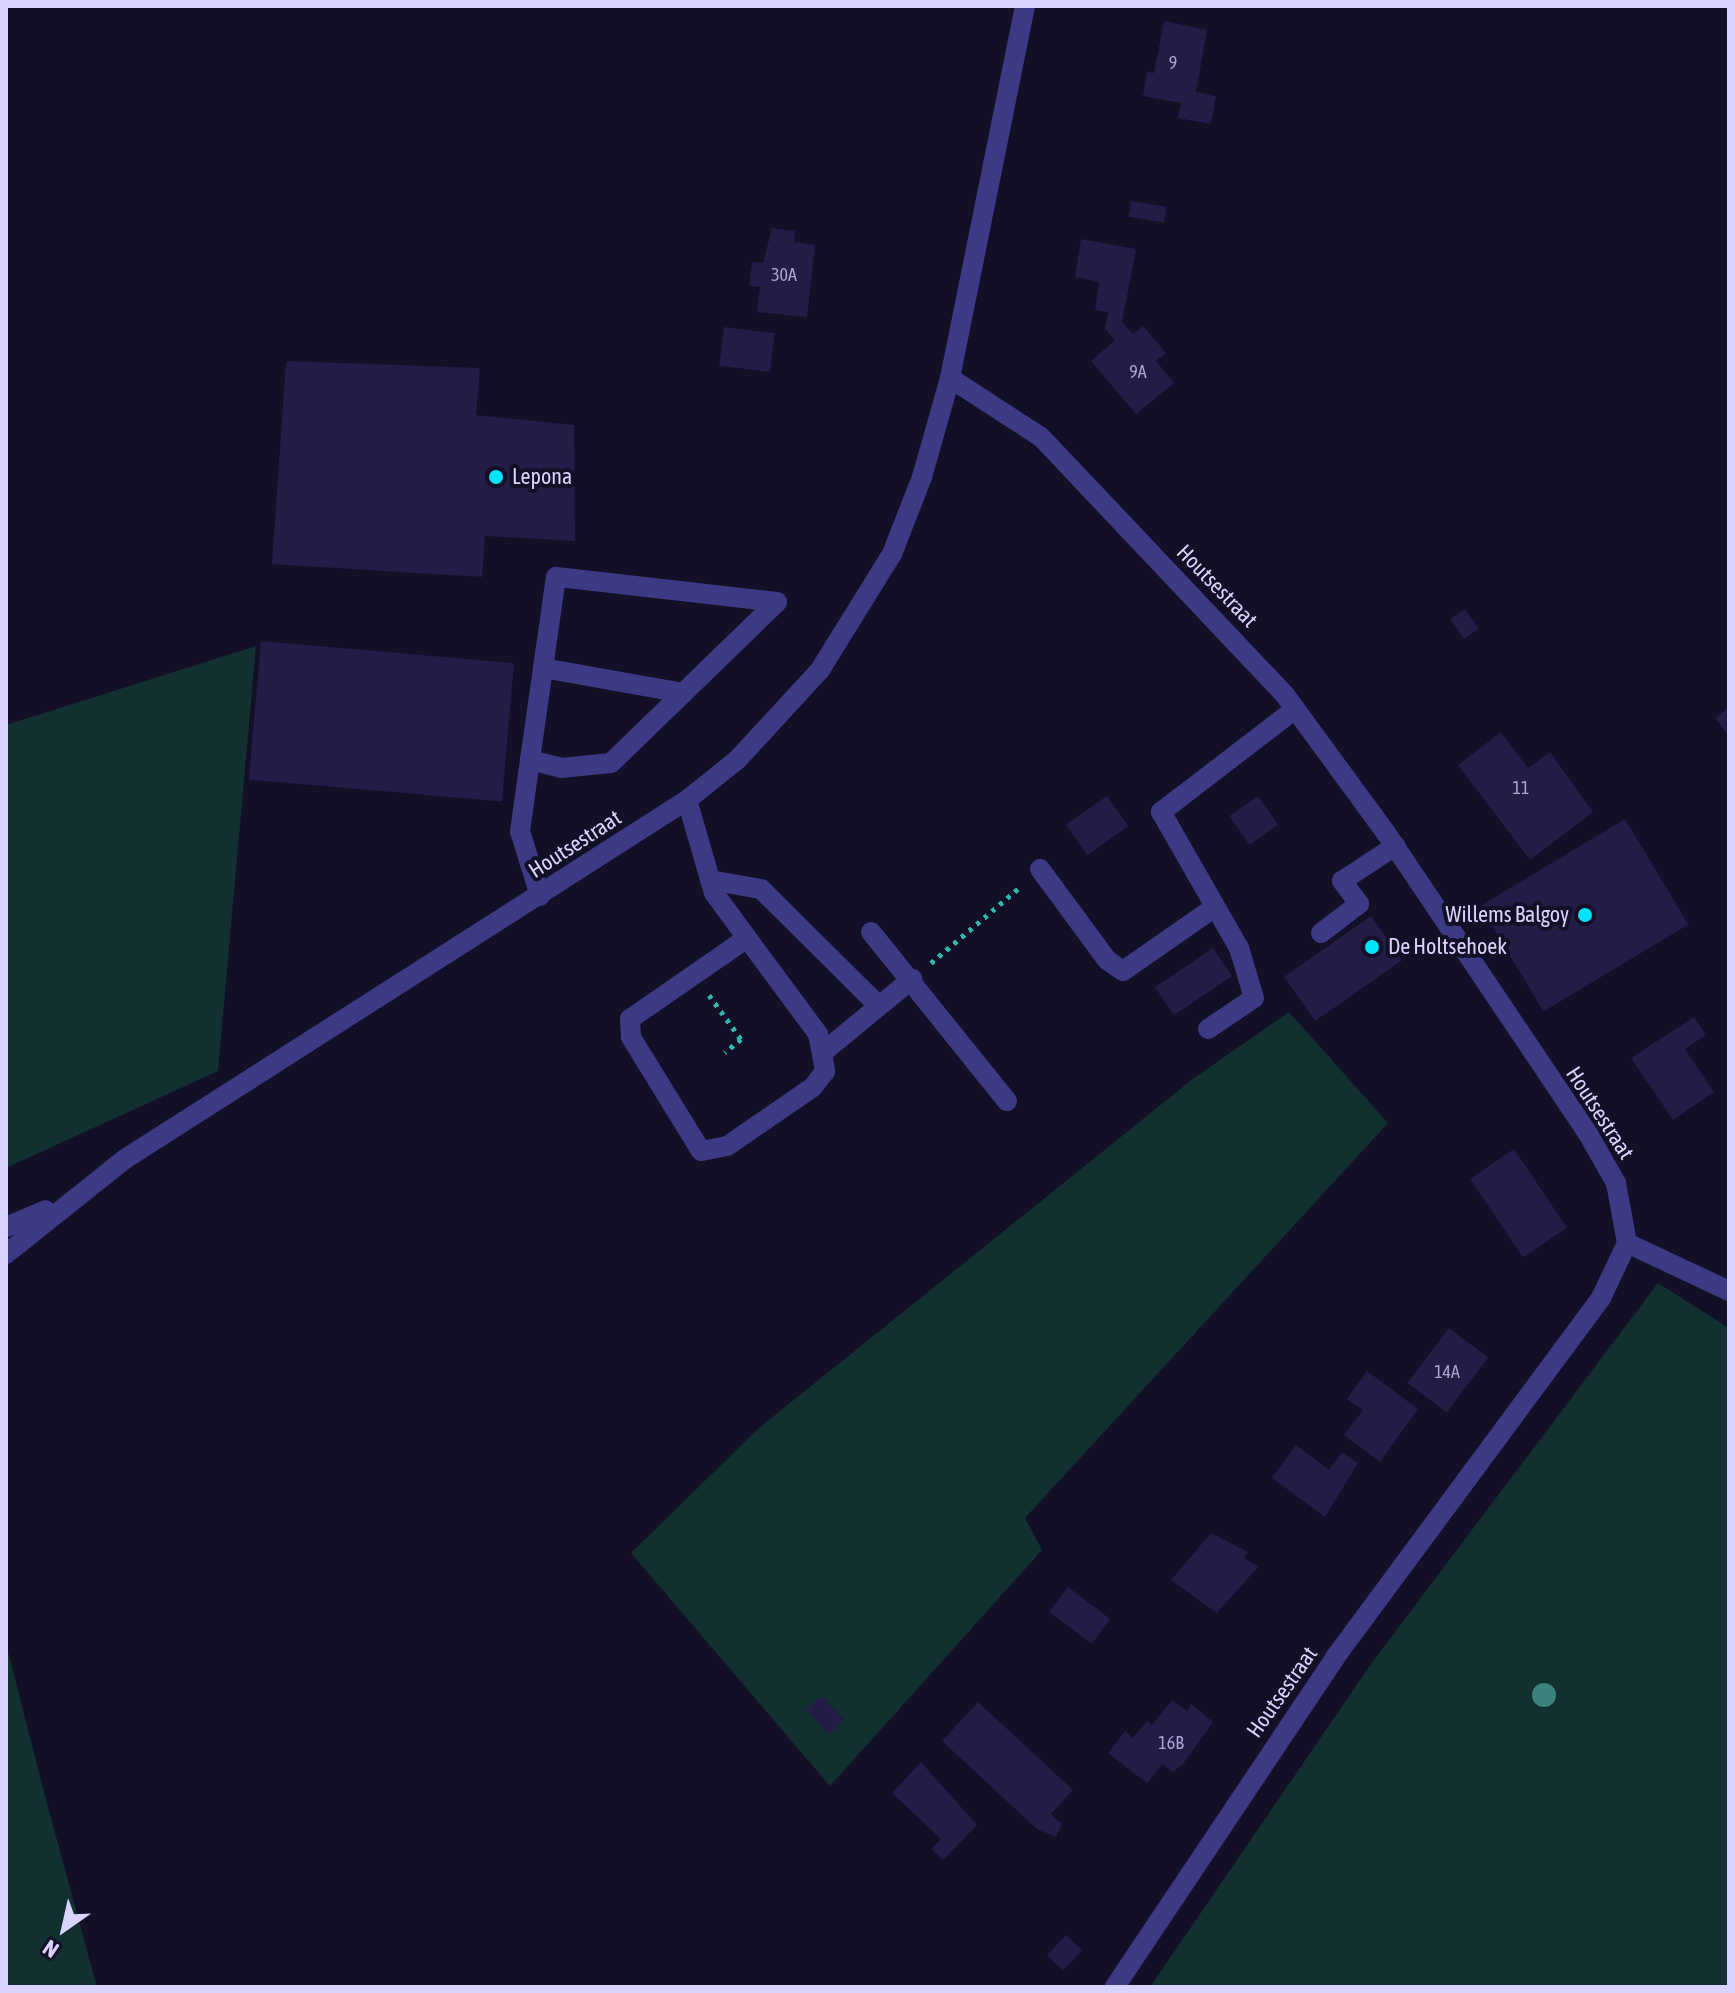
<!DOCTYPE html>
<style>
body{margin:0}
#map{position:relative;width:1735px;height:1993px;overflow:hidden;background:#130f26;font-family:"Asap Condensed",sans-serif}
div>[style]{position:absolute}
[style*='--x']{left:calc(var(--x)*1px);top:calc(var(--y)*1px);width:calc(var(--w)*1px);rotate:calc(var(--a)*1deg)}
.green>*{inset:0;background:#12302f}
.building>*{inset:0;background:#241b47;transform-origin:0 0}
.path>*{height:5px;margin-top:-2.5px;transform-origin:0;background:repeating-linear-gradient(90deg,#2fb8b0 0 4px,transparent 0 10px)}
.minor>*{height:20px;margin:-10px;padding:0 10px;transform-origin:10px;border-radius:10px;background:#3d3a85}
.trees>*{width:24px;height:24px;margin:-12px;border-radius:50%;background:#3d827b}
.dots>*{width:22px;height:22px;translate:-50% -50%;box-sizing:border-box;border:4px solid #130f26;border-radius:50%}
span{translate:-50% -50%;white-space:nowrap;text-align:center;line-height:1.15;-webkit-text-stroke:8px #130f26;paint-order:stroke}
.number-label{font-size:18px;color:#aca6d1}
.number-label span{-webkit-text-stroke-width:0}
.poi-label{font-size:22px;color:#d9d4ff}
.left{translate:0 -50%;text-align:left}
.right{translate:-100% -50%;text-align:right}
.street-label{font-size:22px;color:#d9d4ff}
.frame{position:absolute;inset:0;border:8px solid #d9d4ff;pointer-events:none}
.north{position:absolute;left:24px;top:1889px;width:80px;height:80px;-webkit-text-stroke:6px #130f26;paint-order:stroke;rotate:214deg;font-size:22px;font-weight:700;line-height:32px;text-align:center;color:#d9d4ff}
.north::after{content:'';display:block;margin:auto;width:28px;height:36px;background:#d9d4ff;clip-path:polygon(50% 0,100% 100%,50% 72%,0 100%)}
</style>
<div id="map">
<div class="green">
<i style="clip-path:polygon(256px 646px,218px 1071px,6px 1168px,6px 725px)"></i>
<i style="clip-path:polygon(1289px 1012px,1388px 1123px,1025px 1518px,1042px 1550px,830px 1786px,631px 1553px,759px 1428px,1194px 1078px)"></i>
<i style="clip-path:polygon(1658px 1283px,1729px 1328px,1729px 1987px,1150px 1987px,1371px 1664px)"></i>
<i style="clip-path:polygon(6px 1644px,48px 1807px,97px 1987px,6px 1987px)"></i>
</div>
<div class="building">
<i style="clip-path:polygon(1164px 21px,1207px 30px,1196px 92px,1216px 96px,1211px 124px,1178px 118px,1181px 103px,1143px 96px,1147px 71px,1154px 73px)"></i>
<i style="left:1131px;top:201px;width:36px;height:16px;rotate:9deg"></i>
<i style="clip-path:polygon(772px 228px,795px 231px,794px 242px,815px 245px,807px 317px,757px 312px,760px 287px,749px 286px,752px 262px,763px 263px)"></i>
<i style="clip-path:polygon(1081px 239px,1136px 249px,1122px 322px,1133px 334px,1143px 326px,1166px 353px,1156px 361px,1174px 383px,1136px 414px,1091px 361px,1115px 340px,1105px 329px,1108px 312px,1095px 310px,1099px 282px,1075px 277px)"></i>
<i style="left:724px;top:327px;width:51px;height:39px;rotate:7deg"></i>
<i style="clip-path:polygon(286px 361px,480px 368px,476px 415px,574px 425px,575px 541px,485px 536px,482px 577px,272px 564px)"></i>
<i style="left:1465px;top:609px;width:24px;height:18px;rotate:55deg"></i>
<i style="left:261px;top:641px;width:254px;height:139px;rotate:5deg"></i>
<i style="clip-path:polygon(1729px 707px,1729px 736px,1715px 718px)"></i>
<i style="clip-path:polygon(1501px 732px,1528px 768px,1550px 752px,1593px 812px,1530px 860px,1458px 765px)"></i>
<i style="left:1107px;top:796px;width:37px;height:50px;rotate:55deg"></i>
<i style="left:1258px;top:796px;width:35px;height:35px;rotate:55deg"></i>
<i style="left:1625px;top:819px;width:123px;height:169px;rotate:59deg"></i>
<i style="left:1371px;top:916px;width:54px;height:106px;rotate:55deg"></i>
<i style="left:1213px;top:948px;width:34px;height:70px;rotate:56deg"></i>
<i style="clip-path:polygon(1694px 1017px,1706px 1035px,1685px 1049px,1714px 1092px,1673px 1120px,1631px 1058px)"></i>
<i style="left:1514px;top:1149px;width:95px;height:53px;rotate:56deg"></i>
<i style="left:1449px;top:1328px;width:49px;height:69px;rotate:37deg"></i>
<i style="clip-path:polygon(1367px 1371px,1418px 1409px,1380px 1462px,1344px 1435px,1363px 1410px,1347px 1399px)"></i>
<i style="clip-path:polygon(1296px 1445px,1329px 1470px,1342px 1452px,1358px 1463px,1325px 1517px,1272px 1478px)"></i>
<i style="clip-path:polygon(1211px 1533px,1248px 1552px,1244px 1558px,1258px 1567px,1217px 1613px,1171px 1580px)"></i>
<i style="left:1068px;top:1587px;width:53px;height:31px;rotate:37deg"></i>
<i style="left:821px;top:1696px;width:33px;height:21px;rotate:45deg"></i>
<i style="clip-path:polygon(1172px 1700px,1187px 1711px,1191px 1704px,1213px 1722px,1183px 1764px,1173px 1772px,1162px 1764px,1147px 1783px,1108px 1753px,1125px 1731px,1133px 1738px,1147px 1721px,1152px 1725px)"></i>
<i style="clip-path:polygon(978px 1702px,1073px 1790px,1051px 1814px,1062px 1824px,1056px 1837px,1037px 1829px,942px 1741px)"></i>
<i style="clip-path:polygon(921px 1762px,977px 1825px,943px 1860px,931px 1849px,941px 1839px,892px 1793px)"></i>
<i style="left:1066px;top:1935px;width:22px;height:28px;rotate:43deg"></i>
</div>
<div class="path">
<i style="--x:931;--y:963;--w:118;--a:-40.5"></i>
<i style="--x:709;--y:995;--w:54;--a:54"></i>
<i style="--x:741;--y:1039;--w:21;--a:141"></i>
</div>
<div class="minor">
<i style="--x:950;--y:378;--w:108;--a:33"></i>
<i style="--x:1041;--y:437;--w:355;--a:46.6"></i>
<i style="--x:1285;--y:695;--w:171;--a:53.8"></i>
<i style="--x:1386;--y:833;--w:360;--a:56.1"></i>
<i style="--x:1587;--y:1132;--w:59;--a:60.4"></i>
<i style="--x:1616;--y:1183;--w:61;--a:79.6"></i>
<i style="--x:1627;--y:1243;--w:61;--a:115.3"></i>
<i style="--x:1601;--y:1298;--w:448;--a:126.5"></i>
<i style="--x:1335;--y:1658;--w:396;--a:123.8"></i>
<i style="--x:543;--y:668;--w:143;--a:10.1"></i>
<i style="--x:530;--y:760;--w:32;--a:14"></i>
<i style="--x:561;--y:768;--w:50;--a:-5.7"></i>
<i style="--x:611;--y:763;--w:231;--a:-44.1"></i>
<i style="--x:777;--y:602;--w:222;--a:-173.5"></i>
<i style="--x:556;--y:577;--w:185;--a:98.1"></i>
<i style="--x:530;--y:760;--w:72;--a:98"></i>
<i style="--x:520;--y:831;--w:68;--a:72.9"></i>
<i style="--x:687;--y:800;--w:97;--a:73.8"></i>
<i style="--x:714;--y:893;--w:56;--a:53.7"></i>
<i style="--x:747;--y:938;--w:119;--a:53.5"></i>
<i style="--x:818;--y:1034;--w:38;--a:79"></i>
<i style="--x:825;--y:1071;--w:20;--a:127"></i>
<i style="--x:813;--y:1087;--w:104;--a:145.5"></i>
<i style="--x:727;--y:1146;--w:26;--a:169"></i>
<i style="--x:701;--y:1151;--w:134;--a:-121.6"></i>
<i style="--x:631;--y:1037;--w:18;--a:-93"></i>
<i style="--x:630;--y:1019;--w:142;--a:-34.7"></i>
<i style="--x:1040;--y:869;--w:113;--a:53.6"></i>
<i style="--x:1107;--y:960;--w:19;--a:35"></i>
<i style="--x:1123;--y:971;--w:112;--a:-34.8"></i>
<i style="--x:710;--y:880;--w:52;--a:10"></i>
<i style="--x:761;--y:889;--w:166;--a:44.8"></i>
<i style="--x:871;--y:932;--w:217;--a:51.2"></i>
<i style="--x:1321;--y:933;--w:48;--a:-37.3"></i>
<i style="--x:1359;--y:904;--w:29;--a:-126"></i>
<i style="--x:1342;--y:881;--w:64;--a:-33.4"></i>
<i style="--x:1208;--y:1029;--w:55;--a:-34"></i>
<i style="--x:1254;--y:998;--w:52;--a:-106.7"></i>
<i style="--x:1239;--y:948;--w:157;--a:-119.8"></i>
<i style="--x:1161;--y:812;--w:169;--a:-37.5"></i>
<i style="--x:822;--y:1053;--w:117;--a:-39.4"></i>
<i style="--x:6;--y:1227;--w:43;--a:-23"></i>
<i style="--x:1627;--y:1243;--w:113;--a:25.2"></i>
<i style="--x:6;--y:1254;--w:152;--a:-38.6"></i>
<i style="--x:125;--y:1159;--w:667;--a:-32.57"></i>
<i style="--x:687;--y:800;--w:64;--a:-38.7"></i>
<i style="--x:737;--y:760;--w:122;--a:-47.3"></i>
<i style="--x:820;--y:670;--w:137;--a:-58.2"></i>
<i style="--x:892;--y:554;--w:83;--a:-68.7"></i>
<i style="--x:922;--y:477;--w:103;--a:-74.2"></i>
<i style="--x:950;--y:378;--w:379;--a:-78.6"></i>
</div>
<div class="trees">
<i style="left:1544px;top:1695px"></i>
</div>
<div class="dots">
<i style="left:496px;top:477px;background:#00e5ff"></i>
<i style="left:1585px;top:915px;background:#00e5ff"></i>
<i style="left:1372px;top:947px;background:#00e5ff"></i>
</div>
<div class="number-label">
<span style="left:1173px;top:63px">9</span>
<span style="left:784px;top:275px">30A</span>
<span style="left:1138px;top:372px">9A</span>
<span style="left:1521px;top:788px">11</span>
<span style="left:1447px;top:1372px">14A</span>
<span style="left:1171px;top:1743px">16B</span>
</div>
<div class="poi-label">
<span class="left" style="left:512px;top:477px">Lepona</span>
<span class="right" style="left:1569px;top:915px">Willems Balgoy</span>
<span class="left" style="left:1388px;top:947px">De Holtsehoek</span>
</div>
<div class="street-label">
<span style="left:1217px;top:586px;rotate:46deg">Houtsestraat</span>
<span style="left:575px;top:844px;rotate:-33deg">Houtsestraat</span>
<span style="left:1600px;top:1113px;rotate:57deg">Houtsestraat</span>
<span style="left:1282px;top:1692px;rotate:-55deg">Houtsestraat</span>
</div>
<div class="frame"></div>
<div class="north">N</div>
</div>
